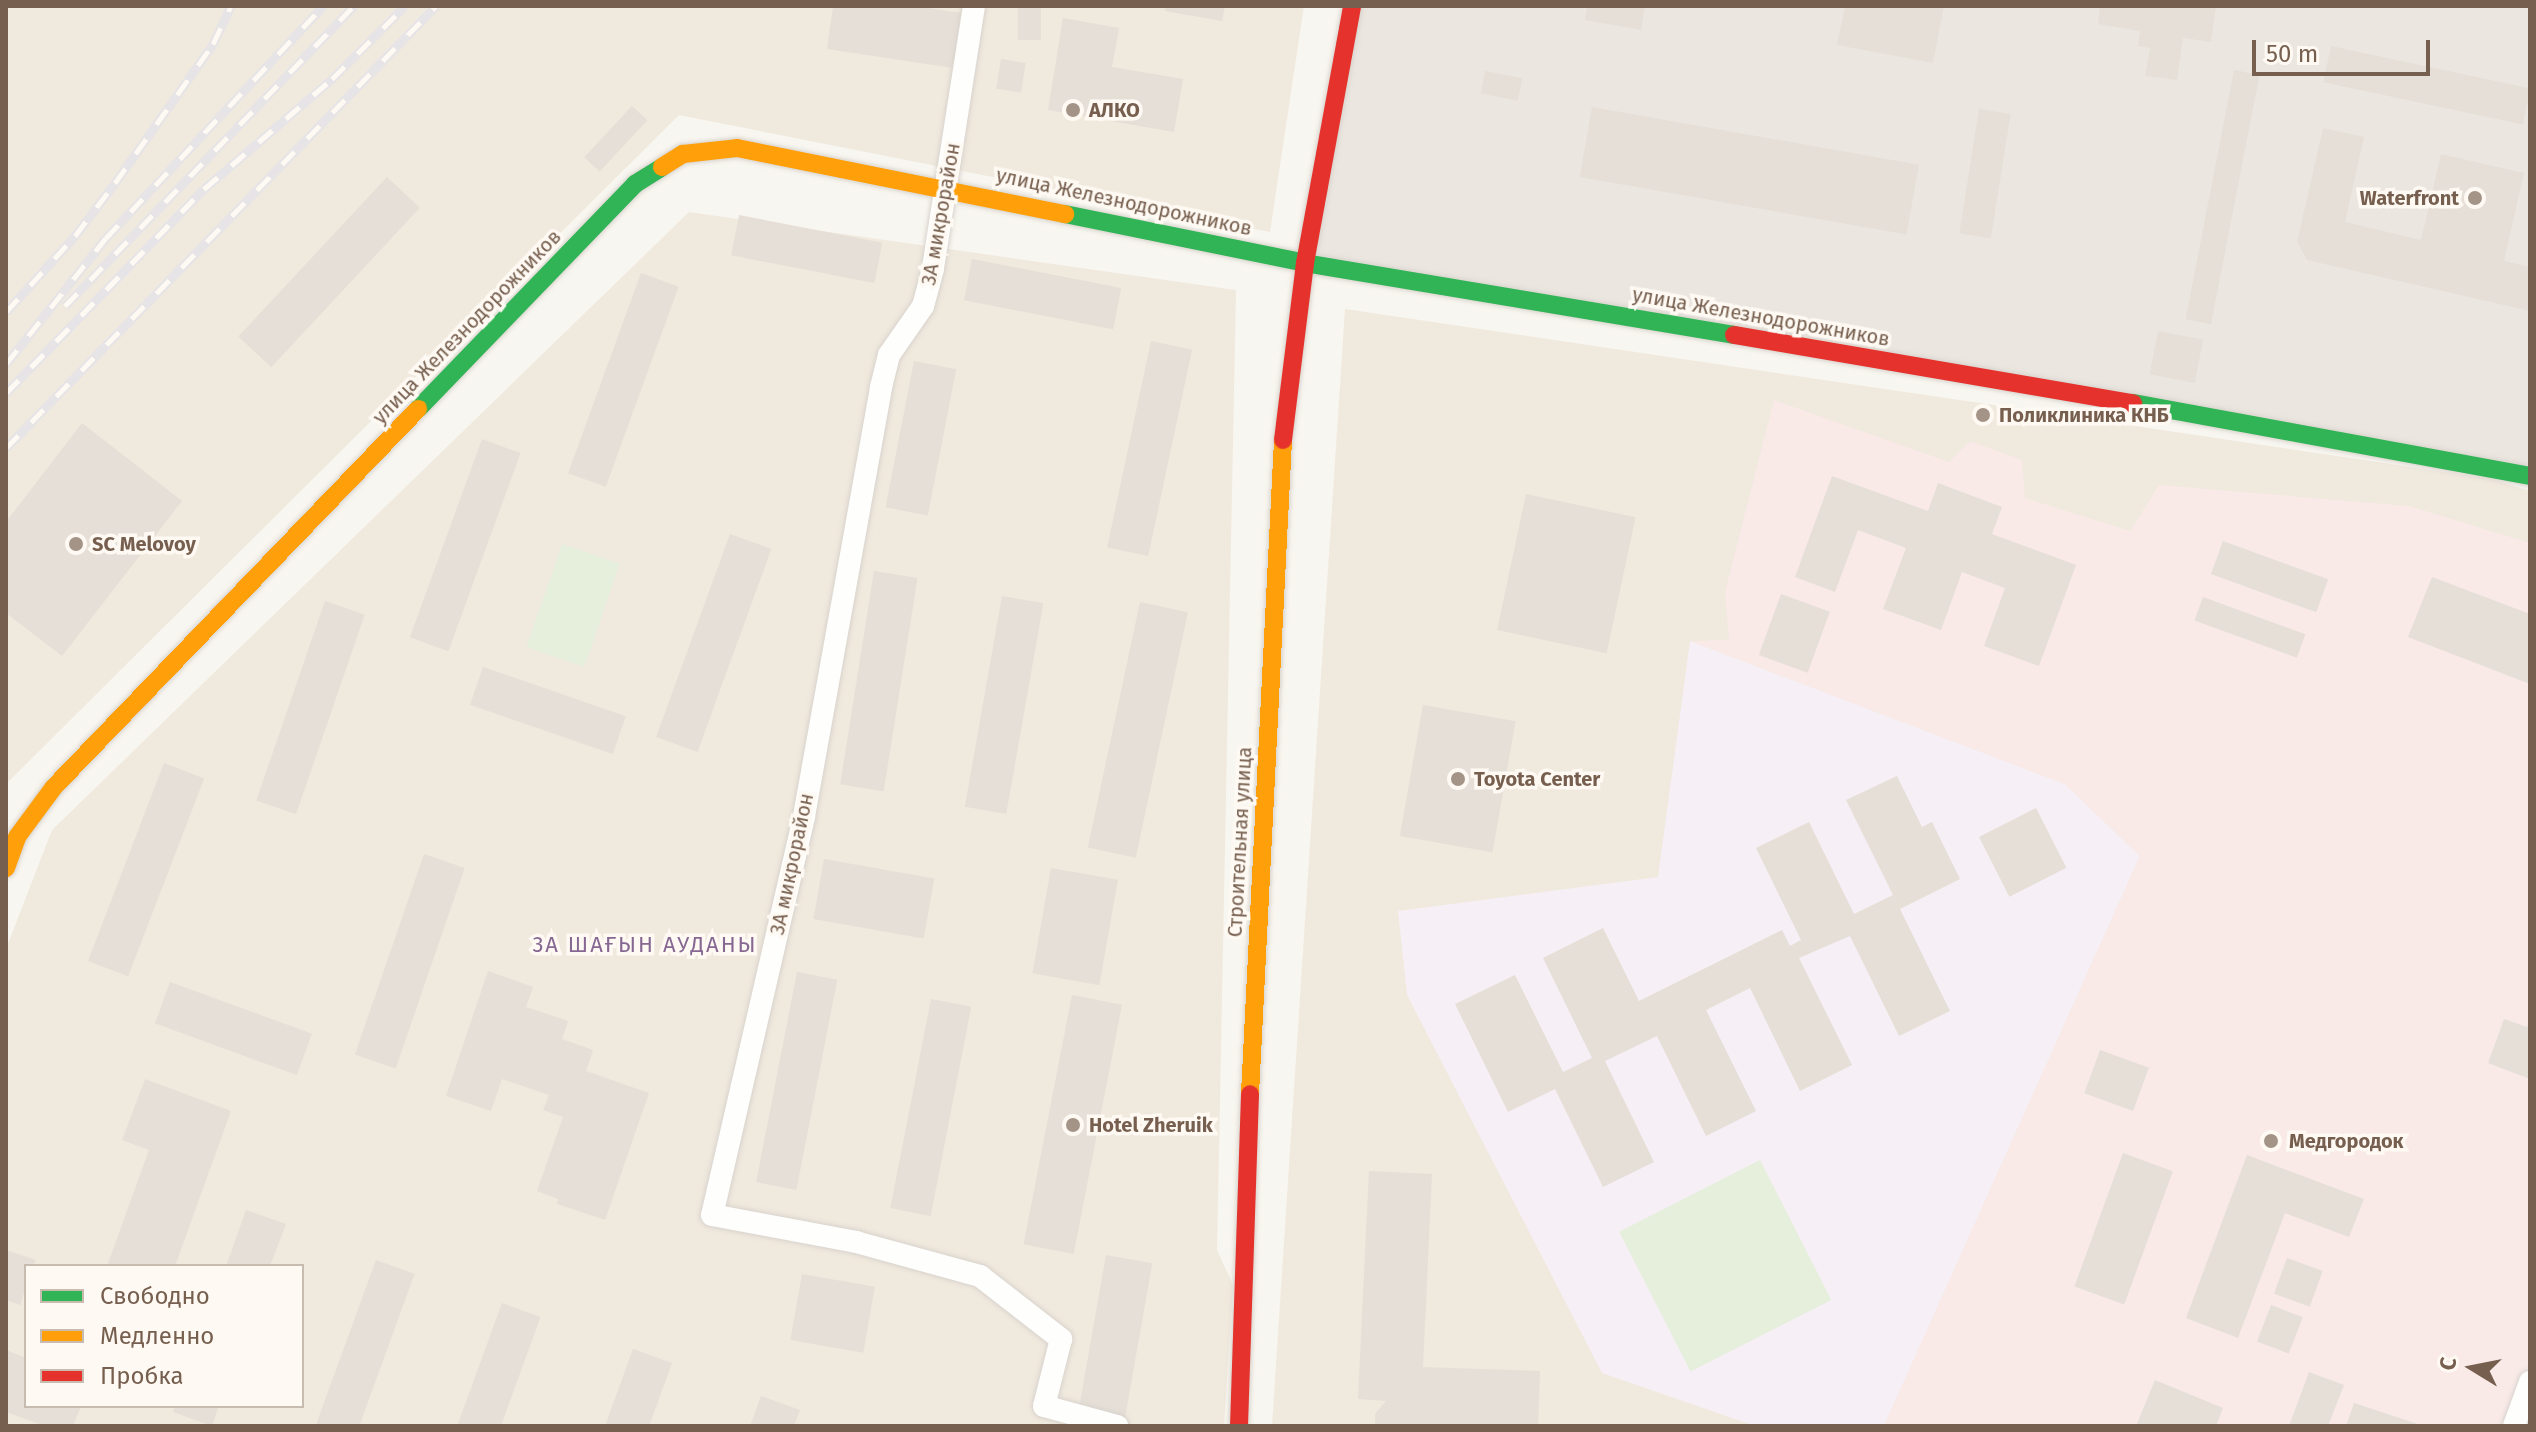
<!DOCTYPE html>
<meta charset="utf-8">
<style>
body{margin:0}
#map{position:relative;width:2536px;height:1432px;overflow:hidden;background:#f8f6f0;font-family:"Fira Sans",sans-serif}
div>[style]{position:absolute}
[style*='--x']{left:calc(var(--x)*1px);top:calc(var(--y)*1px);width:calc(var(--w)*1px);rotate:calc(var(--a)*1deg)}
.residential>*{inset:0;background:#f0e9de}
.industrial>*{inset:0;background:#ebe6e0}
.education>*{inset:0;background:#f6eff5}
.medical>*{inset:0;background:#f9eae8}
.green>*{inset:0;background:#e5efdc;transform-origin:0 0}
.building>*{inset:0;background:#e5dfd7;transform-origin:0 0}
.roads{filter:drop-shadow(0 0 2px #d8d3cd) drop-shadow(0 0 2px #d8d3cd)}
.street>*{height:22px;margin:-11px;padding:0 11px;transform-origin:11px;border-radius:11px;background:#fefefd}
.fast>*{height:18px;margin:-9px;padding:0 9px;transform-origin:9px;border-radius:9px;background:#30b455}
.slow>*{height:18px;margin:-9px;padding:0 9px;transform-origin:9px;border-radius:9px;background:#ff9f0a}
.jam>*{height:18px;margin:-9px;padding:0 9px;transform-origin:9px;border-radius:9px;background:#e5322d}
.rail>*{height:9px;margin-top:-4.5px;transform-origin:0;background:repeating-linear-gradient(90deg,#fefaf3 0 18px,#e6e4e7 0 36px);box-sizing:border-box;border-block:2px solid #e6e4e7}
.dots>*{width:22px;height:22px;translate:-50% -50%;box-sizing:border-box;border:4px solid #fefaf3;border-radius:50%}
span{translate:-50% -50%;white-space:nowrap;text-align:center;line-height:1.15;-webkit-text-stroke:7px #fefaf3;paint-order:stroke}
.poi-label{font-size:20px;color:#775f4f;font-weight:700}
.left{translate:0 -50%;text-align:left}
.right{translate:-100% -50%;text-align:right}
.street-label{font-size:20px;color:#775f4f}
.neighbourhood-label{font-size:22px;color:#866892;letter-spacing:2px}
.frame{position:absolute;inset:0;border:8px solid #775f4f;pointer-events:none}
.legend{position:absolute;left:24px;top:1264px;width:280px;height:144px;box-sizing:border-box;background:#fefaf3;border:2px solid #c8bcb1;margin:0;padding:10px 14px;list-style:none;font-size:24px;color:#775f4f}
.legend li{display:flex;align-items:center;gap:16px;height:40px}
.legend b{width:40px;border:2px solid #c8bcb1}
.north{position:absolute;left:2432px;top:1328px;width:80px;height:80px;-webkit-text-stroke:6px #fefaf3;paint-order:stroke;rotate:280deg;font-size:22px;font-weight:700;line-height:32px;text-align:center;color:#775f4f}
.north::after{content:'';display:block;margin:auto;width:28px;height:36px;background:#775f4f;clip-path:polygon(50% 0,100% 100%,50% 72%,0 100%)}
.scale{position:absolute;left:2252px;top:40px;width:178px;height:36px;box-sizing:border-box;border:4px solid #775f4f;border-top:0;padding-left:10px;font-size:24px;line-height:28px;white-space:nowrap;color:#775f4f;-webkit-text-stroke:6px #fefaf3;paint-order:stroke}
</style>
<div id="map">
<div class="residential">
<i style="clip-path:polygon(6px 6px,1304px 6px,1270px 232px,679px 115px,6px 784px)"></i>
<i style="clip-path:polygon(evenodd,689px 212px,1236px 290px,1217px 1250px,1233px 1285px,1224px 1426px,6px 1426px,6px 949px,52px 830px,689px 212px,26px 1266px,302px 1266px,302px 1406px,26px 1406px,26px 1266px)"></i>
<i style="clip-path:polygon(1345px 309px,2492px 479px,2530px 491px,2530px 1426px,1272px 1426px)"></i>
</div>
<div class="industrial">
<i style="clip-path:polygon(1352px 6px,2530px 6px,2530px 476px,1305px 263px)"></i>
</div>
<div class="education">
<i style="clip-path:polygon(1690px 641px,2065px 784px,2140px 856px,1884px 1426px,1755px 1426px,1602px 1373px,1407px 995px,1398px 911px,1658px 877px)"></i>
</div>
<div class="medical">
<i style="clip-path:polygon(1774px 400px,1949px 462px,1970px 441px,2022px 460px,2025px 498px,2130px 531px,2159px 485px,2409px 506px,2530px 543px,2530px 1426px,1884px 1426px,2140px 856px,2065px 784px,1690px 641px,1729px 640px,1725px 592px)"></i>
</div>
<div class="green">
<i style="left:562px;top:544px;width:61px;height:109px;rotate:19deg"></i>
<i style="left:1760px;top:1160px;width:157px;height:158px;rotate:63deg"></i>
</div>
<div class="building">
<i style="clip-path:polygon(833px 6px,915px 6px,961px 13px,953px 68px,827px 49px)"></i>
<i style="left:1018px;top:6px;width:23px;height:34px"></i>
<i style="clip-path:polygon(1166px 6px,1225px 6px,1222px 21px,1165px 11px)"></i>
<i style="clip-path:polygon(1587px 6px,1645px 6px,1641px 30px,1585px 20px)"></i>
<i style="clip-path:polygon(1845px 6px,1944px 6px,1933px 63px,1837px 45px)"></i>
<i style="clip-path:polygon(2100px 6px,2216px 6px,2211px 42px,2183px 38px,2177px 80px,2145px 76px,2150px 48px,2138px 46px,2140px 31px,2098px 24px)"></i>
<i style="clip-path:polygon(1063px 18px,1119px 28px,1112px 67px,1183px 79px,1174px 132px,1048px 110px)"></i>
<i style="left:2331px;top:46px;width:204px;height:37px;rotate:12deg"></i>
<i style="left:1001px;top:59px;width:25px;height:30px;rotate:9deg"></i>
<i style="left:2234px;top:70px;width:26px;height:254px;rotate:11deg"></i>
<i style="left:1485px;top:71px;width:38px;height:23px;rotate:11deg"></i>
<i style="left:632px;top:106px;width:21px;height:70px;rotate:43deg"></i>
<i style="left:1592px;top:107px;width:332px;height:71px;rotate:10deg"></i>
<i style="left:1979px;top:109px;width:32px;height:126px;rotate:9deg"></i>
<i style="clip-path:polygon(2323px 128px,2364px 137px,2345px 222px,2421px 240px,2441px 154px,2524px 173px,2504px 261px,2530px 267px,2530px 311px,2307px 260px,2297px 242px)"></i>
<i style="left:387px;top:177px;width:45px;height:218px;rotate:43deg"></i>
<i style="left:739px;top:215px;width:146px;height:41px;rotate:11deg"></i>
<i style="left:972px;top:259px;width:152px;height:42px;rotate:11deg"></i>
<i style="left:641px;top:273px;width:40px;height:213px;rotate:20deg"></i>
<i style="left:2158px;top:331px;width:46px;height:44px;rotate:11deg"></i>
<i style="left:1151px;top:341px;width:42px;height:211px;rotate:12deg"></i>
<i style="left:914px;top:361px;width:43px;height:149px;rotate:11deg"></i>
<i style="clip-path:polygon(82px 423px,182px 501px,62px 656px,6px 613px,6px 522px)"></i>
<i style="left:482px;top:439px;width:41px;height:211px;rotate:20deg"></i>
<i style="clip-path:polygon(1832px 476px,1928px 511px,1938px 483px,2002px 507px,1992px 534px,2076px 565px,2039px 666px,1984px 646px,2005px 588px,1962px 572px,1941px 630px,1883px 609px,1906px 548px,1858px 530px,1835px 592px,1795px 577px)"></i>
<i style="left:1526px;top:494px;width:112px;height:139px;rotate:12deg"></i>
<i style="left:730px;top:534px;width:44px;height:216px;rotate:20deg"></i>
<i style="left:2223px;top:541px;width:112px;height:35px;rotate:20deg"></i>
<i style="left:874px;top:571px;width:44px;height:216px;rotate:9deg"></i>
<i style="clip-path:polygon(2432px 577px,2530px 614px,2530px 684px,2408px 637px)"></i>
<i style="left:1781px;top:594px;width:52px;height:65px;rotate:20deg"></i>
<i style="left:1002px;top:596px;width:42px;height:214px;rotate:10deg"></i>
<i style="left:2203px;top:597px;width:109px;height:25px;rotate:20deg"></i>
<i style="left:325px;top:601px;width:42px;height:211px;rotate:19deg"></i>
<i style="left:1140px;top:602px;width:49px;height:251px;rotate:12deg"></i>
<i style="left:483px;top:667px;width:151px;height:40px;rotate:19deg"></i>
<i style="left:1423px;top:705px;width:94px;height:133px;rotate:10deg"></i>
<i style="left:164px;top:763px;width:43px;height:212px;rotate:21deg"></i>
<i style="clip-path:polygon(1897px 776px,1922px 827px,1932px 822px,1960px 879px,1900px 909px,1950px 1011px,1899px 1036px,1850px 936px,1799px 958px,1852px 1065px,1800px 1091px,1750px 988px,1706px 1010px,1756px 1111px,1706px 1136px,1657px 1036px,1605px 1061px,1654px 1162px,1603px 1187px,1555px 1089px,1508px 1112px,1455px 1004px,1515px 975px,1563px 1072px,1592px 1058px,1543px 958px,1603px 928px,1639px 1001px,1782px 930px,1790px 946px,1801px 940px,1756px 848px,1809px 822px,1854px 914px,1893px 895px,1846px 800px)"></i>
<i style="left:2036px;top:808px;width:67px;height:64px;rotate:63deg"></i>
<i style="left:424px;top:854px;width:43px;height:212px;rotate:19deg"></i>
<i style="left:824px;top:859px;width:112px;height:61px;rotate:10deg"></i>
<i style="left:1051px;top:868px;width:68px;height:107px;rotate:10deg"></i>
<i style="clip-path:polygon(488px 971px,533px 987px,526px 1007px,568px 1021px,562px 1039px,593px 1050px,586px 1071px,649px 1093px,605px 1220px,557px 1204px,558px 1199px,537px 1191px,563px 1117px,543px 1110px,549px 1095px,502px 1079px,491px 1111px,446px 1096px)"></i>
<i style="left:797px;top:972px;width:41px;height:214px;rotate:11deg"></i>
<i style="left:170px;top:982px;width:151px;height:44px;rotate:20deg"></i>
<i style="left:1072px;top:995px;width:51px;height:254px;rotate:11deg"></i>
<i style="left:931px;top:999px;width:41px;height:213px;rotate:11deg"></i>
<i style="clip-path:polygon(2504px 1019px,2527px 1027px,2530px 1020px,2530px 1079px,2488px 1063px)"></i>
<i style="left:2100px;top:1050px;width:52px;height:46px;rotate:20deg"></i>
<i style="clip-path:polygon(145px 1079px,231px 1111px,175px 1266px,107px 1266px,149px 1150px,122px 1140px)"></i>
<i style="left:2123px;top:1153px;width:53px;height:142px;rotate:20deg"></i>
<i style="clip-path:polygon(2247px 1155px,2364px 1199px,2349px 1237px,2285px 1213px,2238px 1338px,2186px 1318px)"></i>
<i style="clip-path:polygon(1369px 1171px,1432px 1174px,1423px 1367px,1540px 1371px,1538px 1426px,1375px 1426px,1375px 1414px,1386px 1401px,1358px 1399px)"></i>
<i style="clip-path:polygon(246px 1210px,286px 1224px,270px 1266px,226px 1266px)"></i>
<i style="clip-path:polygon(6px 1250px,36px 1260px,33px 1266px,26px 1266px,26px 1287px,20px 1305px,6px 1300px)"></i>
<i style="left:1106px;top:1255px;width:47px;height:162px;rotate:10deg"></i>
<i style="left:2287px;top:1258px;width:38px;height:38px;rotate:20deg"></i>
<i style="left:376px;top:1260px;width:41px;height:177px;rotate:20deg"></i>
<i style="left:802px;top:1274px;width:74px;height:67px;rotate:10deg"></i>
<i style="left:502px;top:1303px;width:41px;height:131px;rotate:20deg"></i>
<i style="left:2271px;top:1305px;width:34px;height:39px;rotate:21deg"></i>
<i style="clip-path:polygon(633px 1349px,672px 1363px,649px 1426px,605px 1426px)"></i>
<i style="clip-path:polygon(6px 1350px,26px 1358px,26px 1406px,81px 1406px,73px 1426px,45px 1426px,6px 1412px)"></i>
<i style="clip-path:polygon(2309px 1372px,2344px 1385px,2328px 1426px,2289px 1426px)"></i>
<i style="clip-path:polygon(2155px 1380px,2223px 1408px,2216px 1426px,2136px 1426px)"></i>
<i style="clip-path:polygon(761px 1396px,800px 1410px,794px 1426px,750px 1426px)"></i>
<i style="clip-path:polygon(2354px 1403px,2421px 1425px,2421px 1426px,2346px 1426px)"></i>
<i style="clip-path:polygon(175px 1406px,219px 1406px,212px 1426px,173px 1412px)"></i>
</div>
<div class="roads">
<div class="street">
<i style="--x:974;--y:6;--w:266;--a:98.9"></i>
<i style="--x:933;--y:269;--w:38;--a:105"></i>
<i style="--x:923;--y:306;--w:60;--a:124.8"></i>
<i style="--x:889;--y:355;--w:34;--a:104"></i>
<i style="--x:881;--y:388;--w:436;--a:100.2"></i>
<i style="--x:804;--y:817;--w:408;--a:103"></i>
<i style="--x:712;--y:1215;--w:147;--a:10.6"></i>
<i style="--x:856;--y:1242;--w:129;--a:15.3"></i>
<i style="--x:980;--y:1276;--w:103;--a:37.9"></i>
<i style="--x:1061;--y:1339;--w:69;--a:104.2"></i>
<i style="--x:1044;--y:1406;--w:76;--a:15.3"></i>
<i style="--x:2514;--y:1426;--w:47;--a:-70"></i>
</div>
<div class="fast">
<i style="--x:1065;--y:214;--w:245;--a:11.5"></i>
<i style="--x:1305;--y:263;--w:435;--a:9.5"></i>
<i style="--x:2133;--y:403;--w:404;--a:10.4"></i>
<i style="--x:418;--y:409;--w:313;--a:-46"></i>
<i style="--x:635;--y:184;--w:32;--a:-32"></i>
</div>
<div class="slow">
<i style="--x:662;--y:167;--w:25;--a:-32"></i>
<i style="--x:683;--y:154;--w:54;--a:-6.3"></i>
<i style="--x:737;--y:148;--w:335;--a:11.4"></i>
<i style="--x:6;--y:868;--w:33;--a:-70"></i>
<i style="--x:17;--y:837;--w:62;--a:-53.5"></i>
<i style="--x:54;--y:787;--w:525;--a:-46.08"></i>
<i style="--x:1250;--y:1094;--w:655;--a:-87.11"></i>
</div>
<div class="jam">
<i style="--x:1734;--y:335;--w:405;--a:9.7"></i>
<i style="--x:1283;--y:440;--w:178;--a:-82.9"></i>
<i style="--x:1305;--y:263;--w:261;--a:-79.6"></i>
<i style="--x:1239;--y:1426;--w:332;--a:-88.1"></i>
</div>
</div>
<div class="rail">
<i style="--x:65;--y:306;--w:417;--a:-46.1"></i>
<i style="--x:6;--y:312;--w:103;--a:-47.8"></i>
<i style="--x:75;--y:236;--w:66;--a:-53"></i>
<i style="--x:115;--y:183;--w:170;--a:-54.8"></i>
<i style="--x:213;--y:44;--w:42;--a:-64.7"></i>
<i style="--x:6;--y:364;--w:161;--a:-51.6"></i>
<i style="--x:106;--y:238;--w:318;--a:-46.9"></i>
<i style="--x:6;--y:393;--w:284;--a:-45.9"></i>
<i style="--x:204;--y:189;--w:169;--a:-40.7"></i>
<i style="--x:332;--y:79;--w:103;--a:-45"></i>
<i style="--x:6;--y:448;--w:617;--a:-45.79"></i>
</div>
<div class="dots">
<i style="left:1073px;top:110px;background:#a49487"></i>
<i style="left:2475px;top:198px;background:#a49487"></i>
<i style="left:1983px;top:415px;background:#a49487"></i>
<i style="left:76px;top:544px;background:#a49487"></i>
<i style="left:1458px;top:779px;background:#a49487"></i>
<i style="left:1073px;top:1125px;background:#a49487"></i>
<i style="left:2271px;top:1141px;background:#a49487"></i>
</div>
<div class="poi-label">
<span class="left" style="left:1089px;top:110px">АЛКО</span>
<span class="right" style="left:2459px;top:198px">Waterfront</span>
<span class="left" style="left:1999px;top:415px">Поликлиника КНБ</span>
<span class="left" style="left:92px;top:544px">SC Melovoy</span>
<span class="left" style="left:1474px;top:779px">Toyota Center</span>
<span class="left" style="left:1089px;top:1125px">Hotel Zheruik</span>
<span class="left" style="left:2289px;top:1141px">Медгородок</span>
</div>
<div class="street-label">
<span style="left:1124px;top:202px;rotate:12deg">улица Железнодорожников</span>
<span style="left:941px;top:214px;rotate:-80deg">3А микрорайон</span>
<span style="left:1761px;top:317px;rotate:10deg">улица Железнодорожников</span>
<span style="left:467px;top:327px;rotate:-46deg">улица Железнодорожников</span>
<span style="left:1240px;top:842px;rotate:-87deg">Строительная улица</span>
<span style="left:792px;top:864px;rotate:-78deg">3А микрорайон</span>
</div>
<div class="neighbourhood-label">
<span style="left:645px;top:945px">3А ШАҒЫН АУДАНЫ</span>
</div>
<div class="frame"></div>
<ul class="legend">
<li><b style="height:10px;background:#30b455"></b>Свободно</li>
<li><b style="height:10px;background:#ff9f0a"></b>Медленно</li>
<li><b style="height:10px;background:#e5322d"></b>Пробка</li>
</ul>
<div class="north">С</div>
<div class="scale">50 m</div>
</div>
